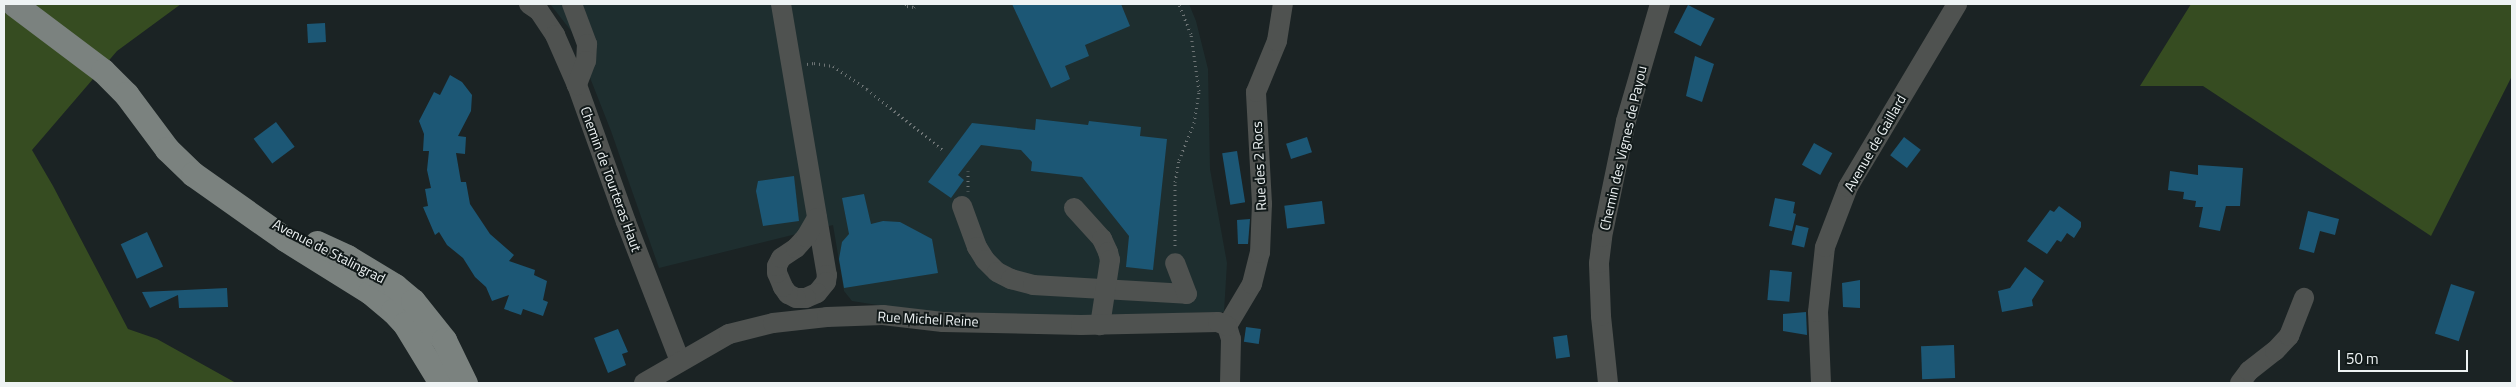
<!DOCTYPE html>
<style>
body{margin:0}
#map{position:relative;width:2516px;height:387px;overflow:hidden;background:#1b2324;font-family:"Titillium Web",sans-serif}
div>[style]{position:absolute}
[style*='--x']{left:calc(var(--x)*1px);top:calc(var(--y)*1px);width:calc(var(--w)*1px);rotate:calc(var(--a)*1deg)}
.built>*{inset:0;background:#1e2e2f}
.green>*{inset:0;background:#364c21}
.building>*{inset:0;background:#1c5775;transform-origin:0 0}
.path>*{height:3px;margin-top:-1.5px;transform-origin:0;background:repeating-linear-gradient(90deg,#6d7475 0 1px,transparent 0 5px)}
.minor>*{height:20px;margin:-10px;padding:0 10px;transform-origin:10px;border-radius:10px;background:#4f5250}
.major>*{height:25px;margin:-12.5px;padding:0 12.5px;transform-origin:12.5px;border-radius:12.5px;background:#7b827f}
span{translate:-50% -50%;white-space:nowrap;text-align:center;line-height:1.15;-webkit-text-stroke:4px #121a1a;paint-order:stroke}
.street-label{font-size:14px;color:#eef3f4}
.frame{position:absolute;inset:0;border:5px solid #eef3f4;pointer-events:none}
.scale{position:absolute;left:2338px;top:350px;width:130px;height:22px;box-sizing:border-box;border:2px solid #eef3f4;border-top:0;padding-left:6px;font-size:15px;line-height:18px;white-space:nowrap;color:#eef3f4;-webkit-text-stroke:4px #121a1a;paint-order:stroke}
</style>
<div id="map">
<div class="built">
<i style="clip-path:polygon(550px 4px,1189px 4px,1196px 21px,1208px 69px,1210px 169px,1227px 263px,1224px 312px,1070px 316px,915px 311px,852px 301px,844px 291px,833px 225px,659px 268px,611px 131px,572px 32px)"></i>
</div>
<div class="green">
<i style="clip-path:polygon(4px 4px,181px 4px,117px 51px,32px 150px,53px 186px,128px 329px,157px 339px,236px 383px,4px 383px)"></i>
<i style="clip-path:polygon(2191px 4px,2512px 4px,2512px 76px,2431px 236px,2203px 86px,2140px 86px)"></i>
</div>
<div class="building">
<i style="clip-path:polygon(1012px 4px,1121px 4px,1130px 26px,1085px 45px,1089px 56px,1065px 66px,1070px 79px,1051px 88px)"></i>
<i style="left:1688px;top:5px;width:30px;height:31px;rotate:27deg"></i>
<i style="left:325px;top:23px;width:19px;height:18px;rotate:87deg"></i>
<i style="clip-path:polygon(1695px 56px,1714px 64px,1702px 102px,1686px 96px)"></i>
<i style="clip-path:polygon(450px 75px,462px 82px,472px 95px,471px 111px,458px 136px,466px 137px,465px 154px,456px 153px,461px 182px,466px 182px,470px 204px,490px 234px,514px 255px,509px 261px,535px 270px,534px 275px,547px 281px,543px 300px,548px 302px,543px 316px,523px 309px,521px 315px,504px 309px,509px 295px,492px 301px,486px 287px,475px 277px,463px 258px,447px 245px,439px 232px,435px 235px,423px 207px,428px 206px,425px 189px,431px 188px,427px 170px,429px 151px,423px 151px,424px 134px,419px 121px,434px 92px,440px 95px)"></i>
<i style="clip-path:polygon(1036px 119px,1088px 125px,1089px 121px,1141px 127px,1140px 136px,1167px 139px,1153px 270px,1126px 267px,1129px 236px,1082px 177px,1031px 171px,1032px 162px,1021px 150px,981px 145px,958px 175px,964px 180px,951px 198px,928px 182px,972px 123px,1035px 130px)"></i>
<i style="left:276px;top:122px;width:31px;height:28px;rotate:53deg"></i>
<i style="left:1307px;top:137px;width:16px;height:22px;rotate:72deg"></i>
<i style="left:1904px;top:137px;width:21px;height:23px;rotate:37deg"></i>
<i style="left:1814px;top:143px;width:21px;height:25px;rotate:29deg"></i>
<i style="left:1237px;top:151px;width:52px;height:15px;rotate:81deg"></i>
<i style="clip-path:polygon(2198px 165px,2243px 168px,2240px 206px,2226px 206px,2220px 231px,2199px 227px,2203px 207px,2195px 207px,2196px 201px,2183px 199px,2184px 192px,2168px 190px,2170px 171px,2198px 175px)"></i>
<i style="clip-path:polygon(794px 176px,799px 221px,763px 226px,756px 191px,758px 181px)"></i>
<i style="clip-path:polygon(864px 194px,871px 224px,883px 221px,900px 222px,932px 239px,938px 273px,844px 288px,839px 259px,842px 242px,849px 234px,842px 198px)"></i>
<i style="clip-path:polygon(1775px 198px,1795px 202px,1793px 213px,1796px 214px,1792px 231px,1769px 226px)"></i>
<i style="left:1322px;top:201px;width:23px;height:38px;rotate:83deg"></i>
<i style="clip-path:polygon(2059px 206px,2081px 222px,2081px 227px,2074px 238px,2067px 233px,2061px 242px,2057px 240px,2047px 254px,2027px 241px,2050px 210px,2054px 212px)"></i>
<i style="clip-path:polygon(2308px 211px,2339px 219px,2335px 235px,2320px 231px,2314px 253px,2299px 249px)"></i>
<i style="clip-path:polygon(1250px 219px,1248px 244px,1238px 244px,1237px 220px)"></i>
<i style="left:1796px;top:225px;width:13px;height:20px;rotate:13deg"></i>
<i style="left:147px;top:232px;width:38px;height:29px;rotate:65deg"></i>
<i style="clip-path:polygon(2025px 267px,2044px 281px,2032px 300px,2033px 306px,2002px 312px,1998px 291px,2010px 288px)"></i>
<i style="left:1770px;top:270px;width:22px;height:30px;rotate:5deg"></i>
<i style="clip-path:polygon(1860px 280px,1860px 308px,1843px 307px,1842px 283px)"></i>
<i style="left:2451px;top:284px;width:25px;height:52px;rotate:18deg"></i>
<i style="clip-path:polygon(227px 288px,228px 307px,179px 308px,178px 295px,150px 308px,142px 292px)"></i>
<i style="clip-path:polygon(1806px 312px,1807px 335px,1783px 331px,1783px 314px)"></i>
<i style="left:1246px;top:327px;width:15px;height:15px;rotate:8deg"></i>
<i style="clip-path:polygon(618px 329px,628px 352px,622px 354px,626px 365px,608px 373px,594px 338px)"></i>
<i style="left:1567px;top:335px;width:22px;height:14px;rotate:82deg"></i>
<i style="left:1954px;top:345px;width:33px;height:33px;rotate:88deg"></i>
</div>
<div class="path">
<i style="--x:906;--y:4;--w:2;--a:63"></i>
<i style="--x:907;--y:6;--w:7;--a:8"></i>
<i style="--x:914;--y:7;--w:5;--a:-37"></i>
<i style="--x:807;--y:64;--w:7;--a:-8"></i>
<i style="--x:814;--y:63;--w:19;--a:9"></i>
<i style="--x:833;--y:66;--w:41;--a:34.1"></i>
<i style="--x:867;--y:89;--w:99;--a:38.8"></i>
<i style="--x:968;--y:171;--w:20;--a:90"></i>
<i style="--x:1175;--y:246;--w:64;--a:-90"></i>
<i style="--x:1175;--y:182;--w:22;--a:-80"></i>
<i style="--x:1179;--y:160;--w:40;--a:-68"></i>
<i style="--x:1194;--y:123;--w:32;--a:-81"></i>
<i style="--x:1199;--y:91;--w:58;--a:-98"></i>
<i style="--x:1191;--y:34;--w:32;--a:-112"></i>
</div>
<div class="minor">
<i style="--x:529;--y:4;--w:12;--a:35"></i>
<i style="--x:539;--y:11;--w:29;--a:56"></i>
<i style="--x:555;--y:35;--w:55;--a:66.3"></i>
<i style="--x:577;--y:85;--w:145;--a:70.3"></i>
<i style="--x:626;--y:222;--w:149;--a:68.8"></i>
<i style="--x:572;--y:4;--w:43;--a:69.4"></i>
<i style="--x:587;--y:44;--w:17;--a:93"></i>
<i style="--x:586;--y:61;--w:26;--a:111"></i>
<i style="--x:781;--y:4;--w:275;--a:80.4"></i>
<i style="--x:827;--y:275;--w:7;--a:98"></i>
<i style="--x:826;--y:282;--w:14;--a:129"></i>
<i style="--x:817;--y:293;--w:12;--a:156"></i>
<i style="--x:806;--y:298;--w:10;--a:180"></i>
<i style="--x:796;--y:298;--w:9;--a:-153"></i>
<i style="--x:788;--y:294;--w:9;--a:-126"></i>
<i style="--x:783;--y:287;--w:15;--a:-113"></i>
<i style="--x:777;--y:273;--w:7;--a:-90"></i>
<i style="--x:777;--y:266;--w:9;--a:-63"></i>
<i style="--x:781;--y:258;--w:18;--a:-34"></i>
<i style="--x:796;--y:248;--w:15;--a:-48"></i>
<i style="--x:806;--y:237;--w:22;--a:-60"></i>
<i style="--x:962;--y:206;--w:44;--a:69.9"></i>
<i style="--x:977;--y:247;--w:15;--a:58"></i>
<i style="--x:985;--y:260;--w:17;--a:45"></i>
<i style="--x:997;--y:272;--w:16;--a:27"></i>
<i style="--x:1011;--y:279;--w:23;--a:15"></i>
<i style="--x:1033;--y:285;--w:154;--a:3.3"></i>
<i style="--x:1187;--y:294;--w:33;--a:-111"></i>
<i style="--x:1074;--y:208;--w:42;--a:47.9"></i>
<i style="--x:1102;--y:239;--w:14;--a:65"></i>
<i style="--x:1108;--y:252;--w:8;--a:76"></i>
<i style="--x:1110;--y:260;--w:66;--a:98.7"></i>
<i style="--x:1227;--y:326;--w:49;--a:-59.2"></i>
<i style="--x:1252;--y:284;--w:32;--a:-76"></i>
<i style="--x:1260;--y:253;--w:49;--a:-87.7"></i>
<i style="--x:1262;--y:204;--w:112;--a:-93.1"></i>
<i style="--x:1256;--y:92;--w:55;--a:-67.6"></i>
<i style="--x:1277;--y:41;--w:37;--a:-81"></i>
<i style="--x:1227;--y:326;--w:14;--a:73"></i>
<i style="--x:1231;--y:339;--w:44;--a:91.3"></i>
<i style="--x:644;--y:383;--w:98;--a:-30"></i>
<i style="--x:729;--y:334;--w:45;--a:-14"></i>
<i style="--x:773;--y:323;--w:54;--a:-6.3"></i>
<i style="--x:827;--y:317;--w:56;--a:-2"></i>
<i style="--x:883;--y:315;--w:60;--a:6.7"></i>
<i style="--x:943;--y:322;--w:138;--a:1.2"></i>
<i style="--x:1081;--y:325;--w:137;--a:-1.3"></i>
<i style="--x:1218;--y:322;--w:10;--a:24"></i>
<i style="--x:1608;--y:383;--w:67;--a:-96"></i>
<i style="--x:1601;--y:316;--w:53;--a:-92.2"></i>
<i style="--x:1599;--y:263;--w:26;--a:-83"></i>
<i style="--x:1602;--y:237;--w:118;--a:-78.3"></i>
<i style="--x:1626;--y:121;--w:122;--a:-73.8"></i>
<i style="--x:1821;--y:383;--w:71;--a:-92.4"></i>
<i style="--x:1818;--y:312;--w:65;--a:-83.9"></i>
<i style="--x:1825;--y:247;--w:64;--a:-69"></i>
<i style="--x:1848;--y:187;--w:213;--a:-59.2"></i>
<i style="--x:2240;--y:383;--w:15;--a:-53"></i>
<i style="--x:2249;--y:371;--w:33;--a:-38"></i>
<i style="--x:2275;--y:351;--w:21;--a:-47"></i>
<i style="--x:2289;--y:336;--w:41;--a:-68.5"></i>
</div>
<div class="major">
<i style="--x:14;--y:4;--w:111;--a:37"></i>
<i style="--x:103;--y:71;--w:33;--a:45"></i>
<i style="--x:126;--y:94;--w:69;--a:53.3"></i>
<i style="--x:167;--y:149;--w:36;--a:44"></i>
<i style="--x:193;--y:174;--w:113;--a:35.2"></i>
<i style="--x:285;--y:239;--w:100;--a:31.9"></i>
<i style="--x:370;--y:292;--w:30;--a:40"></i>
<i style="--x:393;--y:311;--w:18;--a:47"></i>
<i style="--x:405;--y:324;--w:69;--a:58.6"></i>
<i style="--x:317;--y:243;--w:33;--a:25"></i>
<i style="--x:347;--y:257;--w:56;--a:31.1"></i>
<i style="--x:395;--y:286;--w:23;--a:40"></i>
<i style="--x:413;--y:301;--w:50;--a:51.5"></i>
<i style="--x:444;--y:340;--w:48;--a:64"></i>
</div>
<div class="street-label">
<span style="left:1875px;top:143px;rotate:-60deg">Avenue de Gaillard</span>
<span style="left:1623px;top:148px;rotate:-77deg">Chemin des Vignes de Payou</span>
<span style="left:1259px;top:166px;rotate:-93deg">Rue des 2 Rocs</span>
<span style="left:611px;top:179px;rotate:70deg">Chemin de Tourteras Haut</span>
<span style="left:329px;top:251px;rotate:27deg">Avenue de Stalingrad</span>
<span style="left:928px;top:319px;rotate:3deg">Rue Michel Reine</span>
</div>
<div class="frame"></div>
<div class="scale">50 m</div>
</div>
